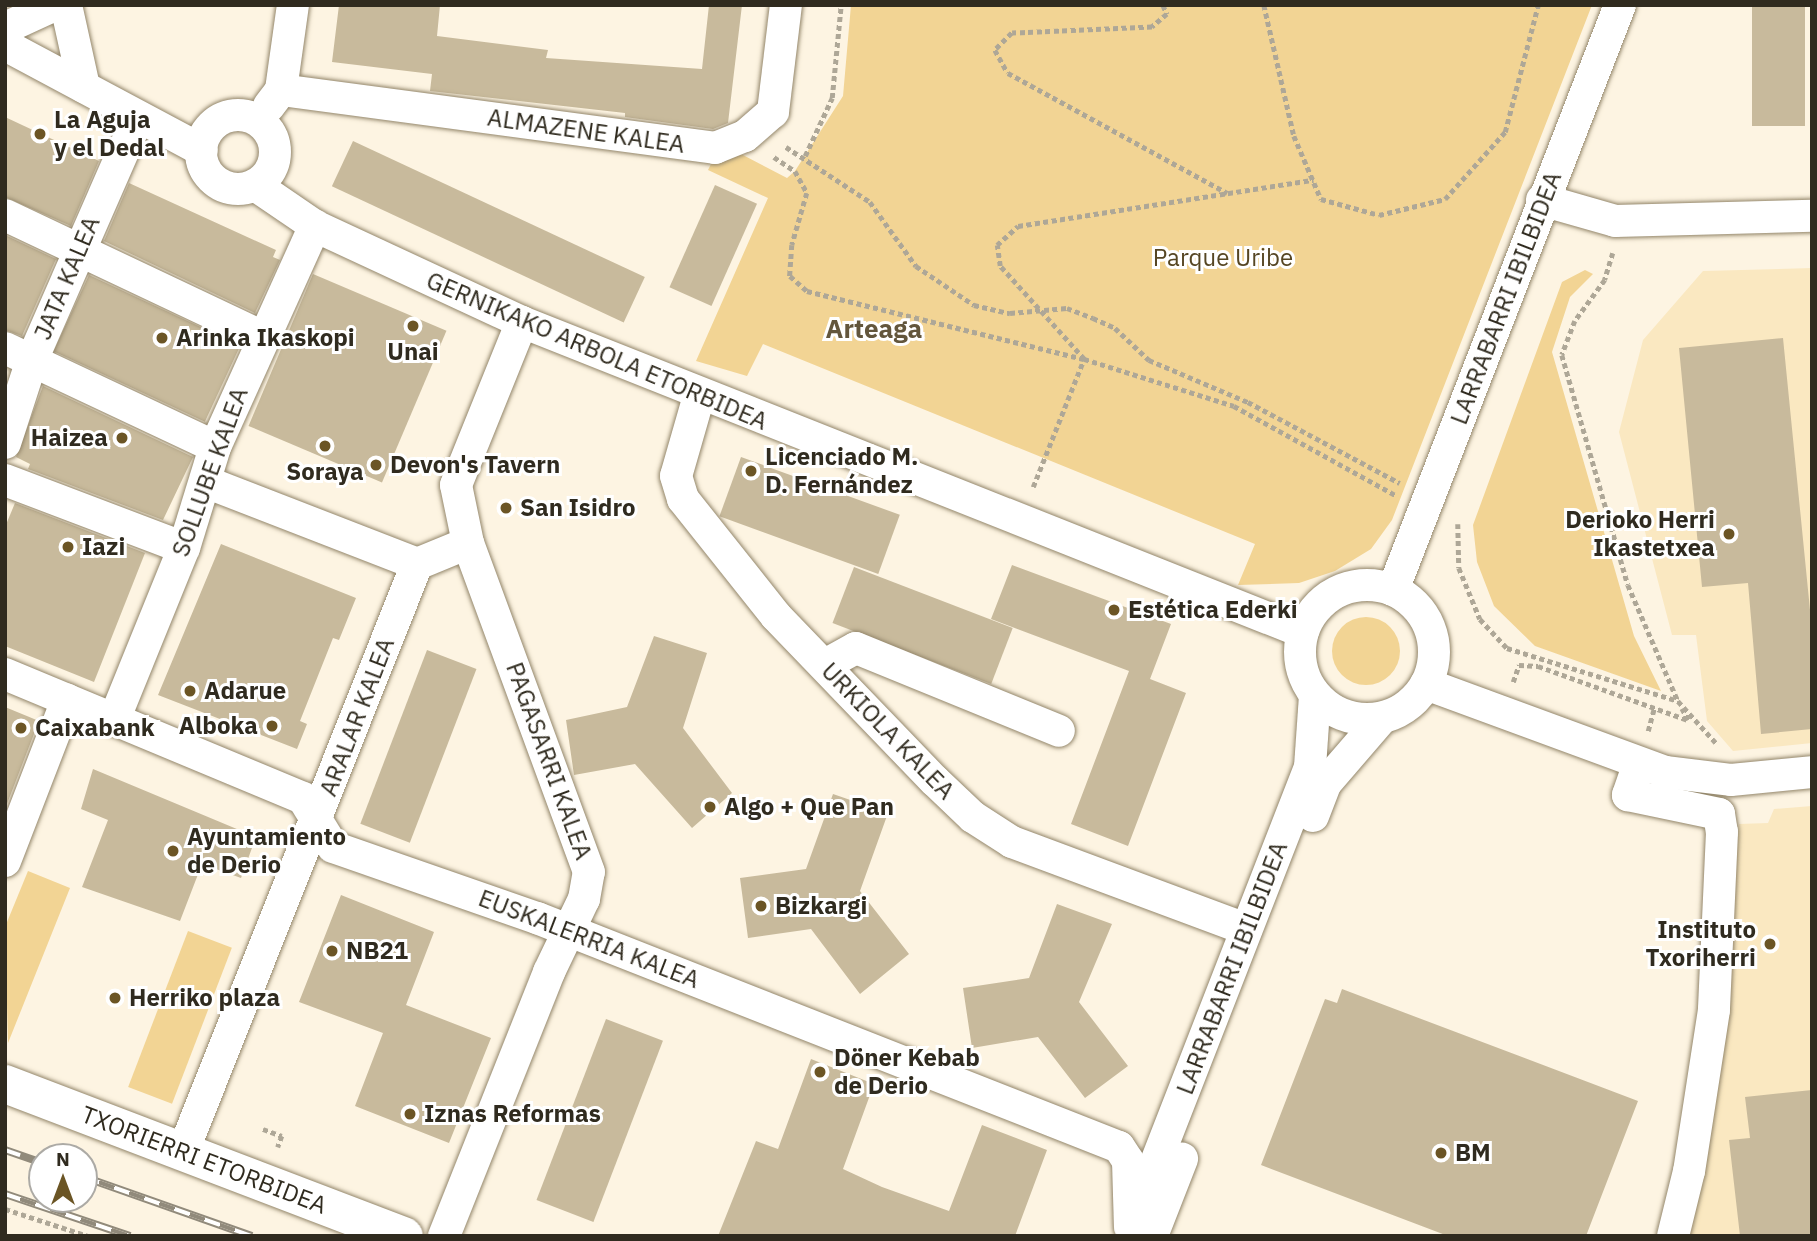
<!DOCTYPE html>
<meta charset="utf-8">
<style>
body{margin:0}
#map{position:relative;width:1817px;height:1241px;overflow:hidden;background:#fdf4e2;font-family:"IBM Plex Sans",sans-serif}
div>[style]{position:absolute}
[style*='--x']{left:calc(var(--x)*1px);top:calc(var(--y)*1px);width:calc(var(--w)*1px);rotate:calc(var(--a)*1deg)}
.built>*{inset:0;background:#fae8c1}
.green>*{inset:0;background:#f2d494;transform-origin:0 0}
.round{border-radius:50%}
.building>*{inset:0;background:#c8ba9c;transform-origin:0 0}
.path>*{height:4.5px;margin-top:-2.25px;transform-origin:0;background:repeating-linear-gradient(90deg,#aea797 0 5px,transparent 0 8.5px)}
.path>.ring{margin:-2.25px;padding:0;box-sizing:content-box;background:none;border:4.5px solid #aea797;border-radius:50%}
.roads{filter:drop-shadow(0 0 2px #93866a) drop-shadow(0 0 2px #93866a)}
.street>*{height:32px;margin:-16px;padding:0 16px;transform-origin:16px;border-radius:16px;background:#fff}
.street>.ring{margin:-16px;padding:0;box-sizing:content-box;background:none;border:32px solid #fff;border-radius:50%}
.secondary>*{height:38px;margin:-19px;padding:0 19px;transform-origin:19px;border-radius:19px;background:#fff}
.rail>*{height:8px;margin-top:-4px;transform-origin:0;background:repeating-linear-gradient(90deg,#fff 0 16px,#918a7b 0 32px);box-sizing:border-box;border-block:2px solid #918a7b}
.dots>*{width:19px;height:19px;translate:-50% -50%;box-sizing:border-box;border:4px solid #fff;border-radius:50%}
span{translate:-50% -50%;white-space:nowrap;text-align:center;line-height:1.15;-webkit-text-stroke:6px #fff;paint-order:stroke}
.poi-label{font-size:24px;color:#302b1f;font-weight:700}
.left{translate:0 -50%;text-align:left}
.right{translate:-100% -50%;text-align:right}
.street-label{font-size:24px;color:#302b1f}
.park-label{font-size:24px;color:#564623}
.neighbourhood-label{font-size:26px;color:#63563c;font-weight:700}
.frame{position:absolute;inset:0;border:7px solid #302b1f;pointer-events:none}
.north{position:absolute;left:28px;top:1143px;width:70px;height:70px;box-sizing:border-box;background:#fff;border:2px solid #acaaa5;border-radius:50%;rotate:0deg;font-size:19px;font-weight:700;line-height:28px;text-align:center;color:#302b1f}
.north::after{content:'';display:block;margin:auto;width:24px;height:32px;background:#6b5525;clip-path:polygon(50% 0,100% 100%,50% 72%,0 100%)}
</style>
<div id="map">
<div class="built">
<i style="clip-path:polygon(1812px 268px,1812px 743px,1733px 751px,1707px 721px,1696px 635px,1672px 635px,1619px 432px,1643px 340px,1703px 271px)"></i>
<i style="clip-path:polygon(1812px 806px,1812px 1236px,1679px 1236px,1717px 1064px,1739px 824px,1768px 823px,1774px 809px)"></i>
</div>
<div class="green">
<i style="clip-path:polygon(851px 5px,1592px 5px,1392px 520px,1371px 549px,1335px 571px,1299px 583px,1238px 585px,1255px 544px,763px 344px,747px 376px,696px 361px,768px 198px,708px 170px,712px 162px,741px 154px,787px 178px,795px 171px,843px 96px)"></i>
<i style="clip-path:polygon(1585px 270px,1593px 274px,1570px 297px,1552px 352px,1634px 636px,1661px 691px,1535px 646px,1494px 606px,1477px 562px,1473px 525px,1562px 282px)"></i>
<i class="round" style="left:1332px;top:617px;width:68px;height:68px"></i>
<i style="clip-path:polygon(28px 871px,70px 888px,8px 1043px,5px 927px)"></i>
<i style="left:188px;top:931px;width:47px;height:167px;rotate:21deg"></i>
</div>
<div class="building">
<i style="clip-path:polygon(339px 5px,440px 5px,437px 36px,548px 50px,546px 58px,702px 69px,709px 5px,742px 5px,728px 123px,713px 129px,625px 117px,625px 113px,430px 91px,432px 74px,332px 62px)"></i>
<i style="left:1752px;top:5px;width:53px;height:121px"></i>
<i style="clip-path:polygon(5px 117px,99px 161px,71px 226px,5px 197px)"></i>
<i style="left:353px;top:141px;width:322px;height:50px;rotate:25deg"></i>
<i style="clip-path:polygon(129px 183px,276px 250px,273px 257px,280px 260px,255px 313px,104px 241px)"></i>
<i style="left:715px;top:185px;width:46px;height:112px;rotate:24deg"></i>
<i style="clip-path:polygon(5px 235px,56px 259px,22px 336px,5px 330px)"></i>
<i style="left:313px;top:274px;width:145px;height:165px;rotate:23deg"></i>
<i style="left:89px;top:275px;width:167px;height:84px;rotate:25deg"></i>
<i style="clip-path:polygon(1783px 338px,1812px 630px,1812px 729px,1761px 734px,1748px 583px,1702px 587px,1679px 348px)"></i>
<i style="clip-path:polygon(43px 386px,193px 457px,163px 520px,28px 469px,30px 464px,16px 457px)"></i>
<i style="left:741px;top:457px;width:169px;height:63px;rotate:20deg"></i>
<i style="clip-path:polygon(15px 503px,145px 553px,94px 682px,5px 646px,5px 527px)"></i>
<i style="clip-path:polygon(221px 544px,356px 598px,339px 640px,333px 638px,300px 721px,307px 724px,297px 749px,158px 695px)"></i>
<i style="clip-path:polygon(1012px 565px,1171px 624px,1150px 679px,1186px 693px,1128px 846px,1071px 824px,1129px 671px,991px 619px)"></i>
<i style="left:854px;top:567px;width:170px;height:60px;rotate:21deg"></i>
<i style="clip-path:polygon(654px 636px,707px 653px,683px 728px,732px 793px,692px 828px,635px 764px,574px 775px,566px 720px,627px 707px)"></i>
<i style="left:427px;top:650px;width:53px;height:186px;rotate:21deg"></i>
<i style="clip-path:polygon(5px 707px,39px 721px,5px 809px)"></i>
<i style="clip-path:polygon(93px 769px,256px 837px,241px 878px,202px 864px,180px 921px,82px 887px,108px 820px,81px 809px)"></i>
<i style="clip-path:polygon(833px 794px,888px 813px,860px 891px,909px 954px,860px 994px,811px 929px,748px 938px,740px 878px,806px 869px)"></i>
<i style="clip-path:polygon(341px 895px,434px 932px,406px 1005px,491px 1038px,449px 1143px,355px 1106px,383px 1033px,299px 1002px)"></i>
<i style="clip-path:polygon(1057px 904px,1112px 924px,1079px 1002px,1128px 1066px,1085px 1098px,1038px 1037px,972px 1048px,963px 988px,1029px 978px)"></i>
<i style="clip-path:polygon(1342px 989px,1638px 1101px,1586px 1236px,1448px 1236px,1261px 1165px,1325px 999px,1337px 1003px)"></i>
<i style="left:606px;top:1019px;width:61px;height:194px;rotate:21deg"></i>
<i style="clip-path:polygon(811px 1059px,874px 1084px,843px 1169px,882px 1187px,949px 1211px,982px 1125px,1047px 1150px,1015px 1236px,718px 1236px,756px 1141px,778px 1149px)"></i>
<i style="clip-path:polygon(1812px 1090px,1812px 1236px,1740px 1236px,1729px 1140px,1750px 1138px,1745px 1097px)"></i>
</div>
<div class="path">
<i style="--x:1163;--y:5;--w:10;--a:66"></i>
<i style="--x:1167;--y:14;--w:20;--a:139"></i>
<i style="--x:1152;--y:27;--w:140;--a:177.5"></i>
<i style="--x:1012;--y:33;--w:24;--a:135"></i>
<i style="--x:995;--y:50;--w:26;--a:61"></i>
<i style="--x:1008;--y:73;--w:250;--a:28.7"></i>
<i style="--x:1264;--y:5;--w:134;--a:77.1"></i>
<i style="--x:1294;--y:136;--w:69;--a:66.8"></i>
<i style="--x:1321;--y:199;--w:60;--a:15.4"></i>
<i style="--x:1379;--y:215;--w:68;--a:-13.6"></i>
<i style="--x:1445;--y:199;--w:90;--a:-48.2"></i>
<i style="--x:1505;--y:132;--w:131;--a:-75.4"></i>
<i class="ring" style="left:187px;top:103px;width:95.5px;height:95.5px"></i>
<i style="--x:786;--y:147;--w:100;--a:33.2"></i>
<i style="--x:870;--y:202;--w:79;--a:54.3"></i>
<i style="--x:916;--y:266;--w:70;--a:33.9"></i>
<i style="--x:974;--y:305;--w:37;--a:13"></i>
<i style="--x:1010;--y:313;--w:57;--a:-5"></i>
<i style="--x:1067;--y:308;--w:28;--a:21"></i>
<i style="--x:1093;--y:318;--w:24;--a:24"></i>
<i style="--x:1115;--y:328;--w:47;--a:43.3"></i>
<i style="--x:1149;--y:360;--w:108;--a:23"></i>
<i style="--x:1248;--y:402;--w:172;--a:28.1"></i>
<i style="--x:805;--y:156;--w:64;--a:-65"></i>
<i style="--x:832;--y:98;--w:93;--a:-84.5"></i>
<i style="--x:774;--y:157;--w:25;--a:34"></i>
<i style="--x:795;--y:171;--w:25;--a:61"></i>
<i style="--x:807;--y:193;--w:54;--a:106.1"></i>
<i style="--x:792;--y:245;--w:31;--a:94"></i>
<i style="--x:790;--y:276;--w:23;--a:41"></i>
<i style="--x:807;--y:291;--w:285;--a:13.8"></i>
<i style="--x:1084;--y:359;--w:157;--a:17.4"></i>
<i style="--x:1234;--y:406;--w:184;--a:28.9"></i>
<i style="--x:1613;--y:253;--w:28;--a:107"></i>
<i style="--x:1605;--y:280;--w:51;--a:126.2"></i>
<i style="--x:1575;--y:321;--w:36;--a:111"></i>
<i style="--x:1562;--y:355;--w:239;--a:74"></i>
<i style="--x:1628;--y:585;--w:126;--a:66.7"></i>
<i style="--x:1033;--y:487;--w:138;--a:-68.3"></i>
<i style="--x:1084;--y:359;--w:125;--a:-132.1"></i>
<i style="--x:1000;--y:266;--w:21;--a:-98"></i>
<i style="--x:997;--y:245;--w:28;--a:-42"></i>
<i style="--x:1018;--y:226;--w:299;--a:-8.9"></i>
<i style="--x:1458;--y:524;--w:44;--a:88.7"></i>
<i style="--x:1459;--y:568;--w:55;--a:67.6"></i>
<i style="--x:1480;--y:619;--w:40;--a:47"></i>
<i style="--x:1507;--y:648;--w:179;--a:17.2"></i>
<i style="--x:1678;--y:701;--w:58;--a:47.8"></i>
<i style="--x:1513;--y:682;--w:18;--a:-71"></i>
<i style="--x:1519;--y:665;--w:19;--a:3"></i>
<i style="--x:1538;--y:666;--w:159;--a:19.8"></i>
<i style="--x:1688;--y:720;--w:13;--a:-119"></i>
<i style="--x:1648;--y:731;--w:24;--a:-75"></i>
<i style="--x:263;--y:1129;--w:20;--a:20"></i>
<i style="--x:282;--y:1136;--w:12;--a:110"></i>
<i style="--x:5;--y:1209;--w:87;--a:18"></i>
</div>
<div class="roads">
<div class="street">
<i style="--x:66;--y:5;--w:84;--a:77.6"></i>
<i style="--x:5;--y:28;--w:55;--a:-24.7"></i>
<i style="--x:5;--y:45;--w:223;--a:28.1"></i>
<i style="--x:281;--y:90;--w:438;--a:7.6"></i>
<i style="--x:715;--y:148;--w:32;--a:-22"></i>
<i style="--x:745;--y:136;--w:37;--a:-41"></i>
<i style="--x:773;--y:112;--w:108;--a:-83.1"></i>
<i style="--x:269;--y:106;--w:20;--a:-53"></i>
<i style="--x:281;--y:90;--w:86;--a:-82"></i>
<i class="ring" style="left:201px;top:115px;width:42px;height:42px"></i>
<i style="--x:255;--y:185;--w:73;--a:34.3"></i>
<i style="--x:315;--y:226;--w:228;--a:24.9"></i>
<i style="--x:522;--y:322;--w:840;--a:21.65"></i>
<i style="--x:1542;--y:200;--w:76;--a:16"></i>
<i style="--x:1615;--y:221;--w:197;--a:-1.5"></i>
<i style="--x:5;--y:215;--w:283;--a:25.3"></i>
<i style="--x:5;--y:348;--w:232;--a:25.2"></i>
<i style="--x:699;--y:396;--w:83;--a:106"></i>
<i style="--x:676;--y:476;--w:24;--a:73"></i>
<i style="--x:683;--y:499;--w:149;--a:51.5"></i>
<i style="--x:776;--y:616;--w:229;--a:46.1"></i>
<i style="--x:935;--y:781;--w:52;--a:43.5"></i>
<i style="--x:973;--y:817;--w:46;--a:32.7"></i>
<i style="--x:1012;--y:842;--w:250;--a:20.4"></i>
<i style="--x:5;--y:443;--w:87;--a:-72"></i>
<i style="--x:32;--y:360;--w:265;--a:-66.4"></i>
<i style="--x:5;--y:480;--w:191;--a:20.8"></i>
<i style="--x:206;--y:482;--w:226;--a:21.2"></i>
<i class="ring" style="left:1300px;top:585px;width:102px;height:102px"></i>
<i style="--x:1393;--y:590;--w:627;--a:-68.79"></i>
<i style="--x:825;--y:665;--w:35;--a:-29"></i>
<i style="--x:856;--y:648;--w:219;--a:22.2"></i>
<i style="--x:5;--y:674;--w:323;--a:22.6"></i>
<i style="--x:303;--y:798;--w:57;--a:58.5"></i>
<i style="--x:333;--y:847;--w:216;--a:19.2"></i>
<i style="--x:537;--y:918;--w:625;--a:21.48"></i>
<i style="--x:1119;--y:1147;--w:17;--a:57"></i>
<i style="--x:1128;--y:1161;--w:66;--a:88.3"></i>
<i style="--x:1426;--y:684;--w:255;--a:20.2"></i>
<i style="--x:1665;--y:772;--w:66;--a:6.9"></i>
<i style="--x:1731;--y:780;--w:81;--a:-5.6"></i>
<i style="--x:114;--y:720;--w:186;--a:-67.9"></i>
<i style="--x:184;--y:548;--w:106;--a:-72.9"></i>
<i style="--x:215;--y:447;--w:243;--a:-65.7"></i>
<i style="--x:1638;--y:766;--w:31;--a:109"></i>
<i style="--x:1628;--y:795;--w:93;--a:11.8"></i>
<i style="--x:1719;--y:814;--w:18;--a:81"></i>
<i style="--x:1722;--y:832;--w:178;--a:92.6"></i>
<i style="--x:1714;--y:1010;--w:163;--a:98.8"></i>
<i style="--x:1689;--y:1171;--w:67;--a:103.8"></i>
<i style="--x:1313;--y:816;--w:34;--a:-69"></i>
<i style="--x:1325;--y:784;--w:87;--a:-49.2"></i>
<i style="--x:5;--y:861;--w:173;--a:-68.9"></i>
<i style="--x:182;--y:1154;--w:635;--a:-68.28"></i>
<i style="--x:417;--y:564;--w:55;--a:-22.4"></i>
<i style="--x:1135;--y:1216;--w:482;--a:-68.7"></i>
<i style="--x:1310;--y:767;--w:72;--a:-86"></i>
<i style="--x:444;--y:1236;--w:284;--a:-68.3"></i>
<i style="--x:549;--y:972;--w:81;--a:-64.4"></i>
<i style="--x:584;--y:899;--w:27;--a:-80"></i>
<i style="--x:589;--y:872;--w:351;--a:-110.2"></i>
<i style="--x:468;--y:543;--w:59;--a:-101.7"></i>
<i style="--x:456;--y:485;--w:176;--a:-68"></i>
<i style="--x:1152;--y:1236;--w:83;--a:-68.7"></i>
</div>
<div class="secondary">
<i style="--x:5;--y:1084;--w:427;--a:20.9"></i>
</div>
</div>
<div class="rail">
<i style="--x:5;--y:1150;--w:39;--a:19"></i>
<i style="--x:84;--y:1177;--w:178;--a:19.4"></i>
<i style="--x:5;--y:1194;--w:132;--a:18.6"></i>
</div>
<div class="dots">
<i style="left:40px;top:134px;background:#6b5525"></i>
<i style="left:413px;top:326px;background:#6b5525"></i>
<i style="left:162px;top:338px;background:#6b5525"></i>
<i style="left:122px;top:438px;background:#6b5525"></i>
<i style="left:325px;top:446px;background:#6b5525"></i>
<i style="left:376px;top:465px;background:#6b5525"></i>
<i style="left:751px;top:471px;background:#6b5525"></i>
<i style="left:506px;top:508px;background:#6b5525"></i>
<i style="left:1729px;top:534px;background:#6b5525"></i>
<i style="left:68px;top:547px;background:#6b5525"></i>
<i style="left:1114px;top:610px;background:#6b5525"></i>
<i style="left:190px;top:691px;background:#6b5525"></i>
<i style="left:272px;top:726px;background:#6b5525"></i>
<i style="left:21px;top:728px;background:#6b5525"></i>
<i style="left:710px;top:807px;background:#6b5525"></i>
<i style="left:173px;top:851px;background:#6b5525"></i>
<i style="left:761px;top:906px;background:#6b5525"></i>
<i style="left:1770px;top:944px;background:#6b5525"></i>
<i style="left:332px;top:951px;background:#6b5525"></i>
<i style="left:115px;top:998px;background:#6b5525"></i>
<i style="left:820px;top:1072px;background:#6b5525"></i>
<i style="left:410px;top:1114px;background:#6b5525"></i>
<i style="left:1441px;top:1153px;background:#6b5525"></i>
</div>
<div class="poi-label">
<span class="left" style="left:54px;top:134px">La Aguja<br>y el Dedal</span>
<span class="left" style="left:176px;top:338px">Arinka Ikaskopi</span>
<span style="left:413px;top:352px">Unai</span>
<span class="right" style="left:108px;top:438px">Haizea</span>
<span class="left" style="left:765px;top:471px">Licenciado M.<br>D. Fernández</span>
<span class="left" style="left:390px;top:465px">Devon's Tavern</span>
<span style="left:325px;top:472px">Soraya</span>
<span class="left" style="left:520px;top:508px">San Isidro</span>
<span class="right" style="left:1715px;top:534px">Derioko Herri<br>Ikastetxea</span>
<span class="left" style="left:82px;top:547px">Iazi</span>
<span class="left" style="left:1128px;top:610px">Estética Ederki</span>
<span class="left" style="left:204px;top:691px">Adarue</span>
<span class="right" style="left:258px;top:726px">Alboka</span>
<span class="left" style="left:35px;top:728px">Caixabank</span>
<span class="left" style="left:724px;top:807px">Algo + Que Pan</span>
<span class="left" style="left:187px;top:851px">Ayuntamiento<br>de Derio</span>
<span class="left" style="left:775px;top:906px">Bizkargi</span>
<span class="right" style="left:1756px;top:944px">Instituto<br>Txoriherri</span>
<span class="left" style="left:346px;top:951px">NB21</span>
<span class="left" style="left:129px;top:998px">Herriko plaza</span>
<span class="left" style="left:834px;top:1072px">Döner Kebab<br>de Derio</span>
<span class="left" style="left:424px;top:1114px">Iznas Reformas</span>
<span class="left" style="left:1455px;top:1153px">BM</span>
</div>
<div class="street-label">
<span style="left:586px;top:131px;rotate:8deg">ALMAZENE KALEA</span>
<span style="left:67px;top:278px;rotate:-67deg">JATA KALEA</span>
<span style="left:1506px;top:298px;rotate:-69deg">LARRABARRI IBILBIDEA</span>
<span style="left:597px;top:351px;rotate:23deg">GERNIKAKO ARBOLA ETORBIDEA</span>
<span style="left:210px;top:472px;rotate:-70deg">SOLLUBE KALEA</span>
<span style="left:357px;top:717px;rotate:-69deg">ARALAR KALEA</span>
<span style="left:888px;top:731px;rotate:46deg">URKIOLA KALEA</span>
<span style="left:549px;top:761px;rotate:70deg">PAGASARRI KALEA</span>
<span style="left:589px;top:939px;rotate:21deg">EUSKALERRIA KALEA</span>
<span style="left:1232px;top:968px;rotate:-69deg">LARRABARRI IBILBIDEA</span>
<span style="left:204px;top:1160px;rotate:21deg">TXORIERRI ETORBIDEA</span>
</div>
<div class="park-label">
<span style="left:1223px;top:258px">Parque Uribe</span>
</div>
<div class="neighbourhood-label">
<span style="left:874px;top:329px">Arteaga</span>
</div>
<div class="frame"></div>
<div class="north">N</div>
</div>
